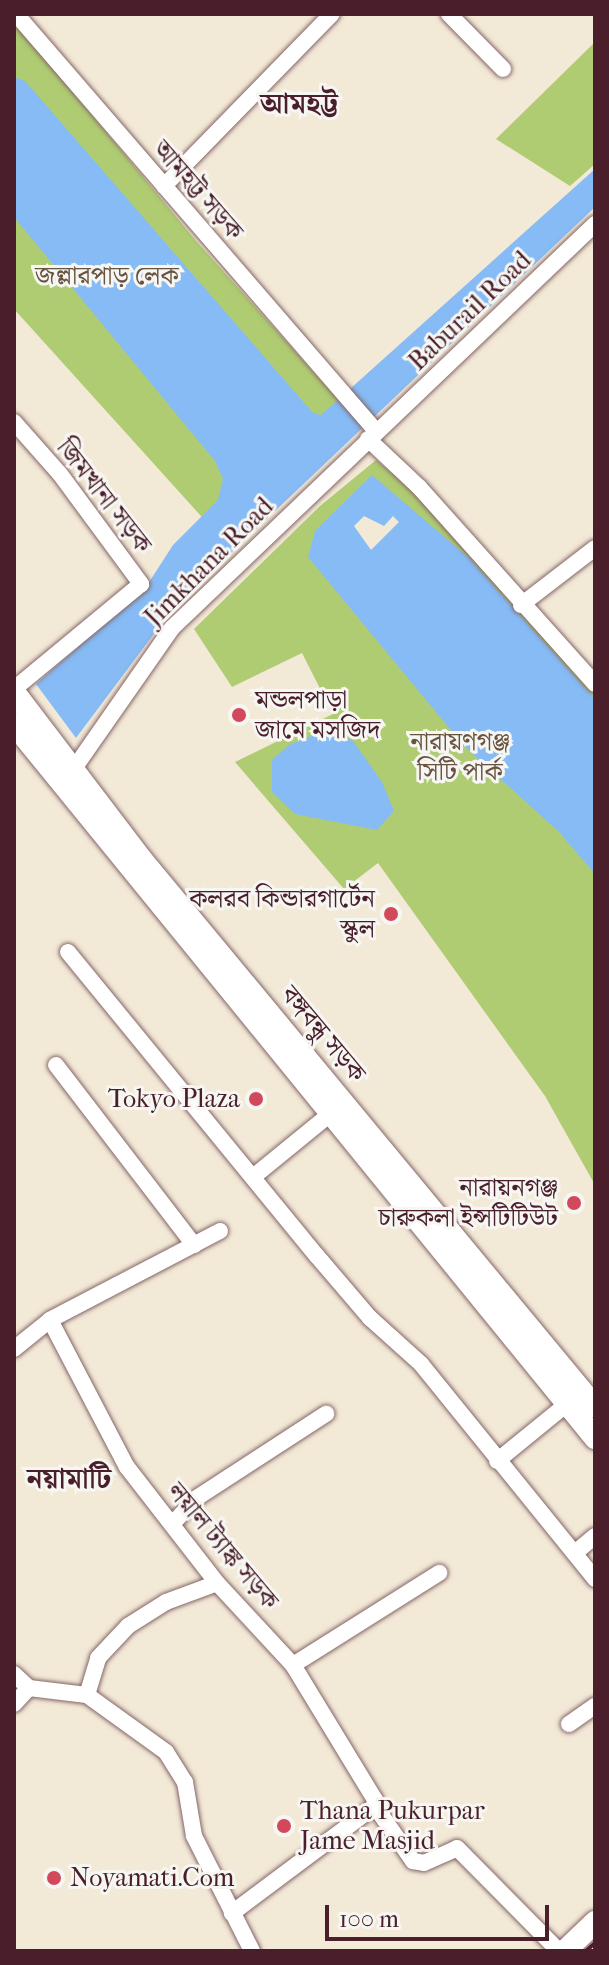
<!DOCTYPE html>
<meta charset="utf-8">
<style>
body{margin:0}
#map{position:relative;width:609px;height:1965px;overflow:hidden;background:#f3e9d7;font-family:"IM FELL French Canon","Noto Serif Bengali",serif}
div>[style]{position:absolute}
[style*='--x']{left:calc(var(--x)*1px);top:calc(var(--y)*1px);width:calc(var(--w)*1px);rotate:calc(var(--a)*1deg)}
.green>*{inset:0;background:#afcc72}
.water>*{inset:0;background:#86bbf5}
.pier>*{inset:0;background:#f3e9d7}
.roads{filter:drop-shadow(0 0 2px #856667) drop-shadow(0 0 2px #856667)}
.street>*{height:16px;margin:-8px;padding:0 8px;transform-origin:8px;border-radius:8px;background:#fff}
.secondary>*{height:22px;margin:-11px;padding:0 11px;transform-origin:11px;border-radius:11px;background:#fff}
.rail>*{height:4px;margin:-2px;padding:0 2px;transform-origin:2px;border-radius:2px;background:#4a1f2b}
.dots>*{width:22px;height:22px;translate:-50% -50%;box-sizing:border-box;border:4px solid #f6f6f2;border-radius:50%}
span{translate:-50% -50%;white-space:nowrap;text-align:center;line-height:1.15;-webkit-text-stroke:6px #f6f6f2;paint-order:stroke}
.street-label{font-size:26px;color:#4a1f2b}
.park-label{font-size:26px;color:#685340}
.poi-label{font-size:26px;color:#4a1f2b}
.left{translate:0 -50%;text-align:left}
.right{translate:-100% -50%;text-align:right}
.neighbourhood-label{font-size:28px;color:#4a1f2b;font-weight:700}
.frame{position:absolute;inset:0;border:16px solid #4a1f2b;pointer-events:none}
.scale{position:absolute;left:325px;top:1905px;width:224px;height:36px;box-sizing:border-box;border:4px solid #4a1f2b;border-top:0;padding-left:10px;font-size:24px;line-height:28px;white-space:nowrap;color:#4a1f2b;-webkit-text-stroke:6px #f6f6f2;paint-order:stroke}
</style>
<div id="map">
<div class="green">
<i style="clip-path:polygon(14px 21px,197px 242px,344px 406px,210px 526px,14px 309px)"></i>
<i style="clip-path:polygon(595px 42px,595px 164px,570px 186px,496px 139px)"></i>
<i style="clip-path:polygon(376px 460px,429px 504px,595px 688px,595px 1185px,545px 1096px,378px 863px,344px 889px,235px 762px,333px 714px,302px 653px,232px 687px,194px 629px,320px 506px)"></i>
</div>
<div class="water">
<i style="clip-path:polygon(14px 77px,25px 81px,313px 413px,321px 415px,595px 169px,595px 207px,174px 607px,76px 738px,36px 684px,146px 587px,173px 545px,218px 500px,223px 479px,215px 461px,14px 217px)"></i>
<i style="clip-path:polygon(372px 475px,469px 558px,595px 699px,595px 874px,559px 832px,464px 746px,308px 557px,315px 531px)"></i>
<i style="clip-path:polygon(329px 729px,353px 741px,382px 782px,394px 811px,377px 830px,295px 814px,272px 792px,272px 760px,289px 745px)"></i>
</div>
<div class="pier">
<i style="clip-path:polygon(364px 516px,384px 526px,393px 516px,399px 522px,371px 550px,354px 526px)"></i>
</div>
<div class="roads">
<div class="street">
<i style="--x:16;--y:14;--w:551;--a:49.2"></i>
<i style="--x:449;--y:14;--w:77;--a:45.5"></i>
<i style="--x:164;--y:186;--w:240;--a:-45.7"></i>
<i style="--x:14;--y:422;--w:69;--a:48.5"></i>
<i style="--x:60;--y:474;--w:137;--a:53.6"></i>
<i style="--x:141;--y:584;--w:165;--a:140.4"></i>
<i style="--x:368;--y:439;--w:70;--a:43.3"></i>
<i style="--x:419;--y:487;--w:264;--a:48.2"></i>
<i style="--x:521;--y:605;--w:93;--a:-37.6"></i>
<i style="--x:73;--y:770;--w:173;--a:-55.1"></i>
<i style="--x:172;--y:628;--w:585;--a:-43.68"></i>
<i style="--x:68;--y:952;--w:393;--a:50.7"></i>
<i style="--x:317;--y:1256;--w:82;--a:49.5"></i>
<i style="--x:370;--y:1318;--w:69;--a:42"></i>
<i style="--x:421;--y:1364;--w:277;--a:51"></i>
<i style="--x:56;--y:1065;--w:227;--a:52.5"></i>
<i style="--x:253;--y:1177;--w:98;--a:-39.2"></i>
<i style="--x:220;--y:1231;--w:192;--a:152.4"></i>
<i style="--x:50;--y:1320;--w:166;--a:62.4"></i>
<i style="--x:127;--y:1467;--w:147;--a:52.2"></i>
<i style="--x:217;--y:1583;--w:112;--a:47.2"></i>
<i style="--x:293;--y:1665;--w:158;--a:58.7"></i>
<i style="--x:375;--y:1800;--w:6;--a:90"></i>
<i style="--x:375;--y:1806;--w:179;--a:143.2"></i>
<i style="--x:14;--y:1349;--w:46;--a:-38.9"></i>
<i style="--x:497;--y:1461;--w:90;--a:-39.2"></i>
<i style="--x:172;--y:1524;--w:37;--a:-46"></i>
<i style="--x:198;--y:1497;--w:153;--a:-33"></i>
<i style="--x:576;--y:1552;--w:25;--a:-40"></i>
<i style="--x:293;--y:1665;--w:173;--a:-32.2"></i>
<i style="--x:14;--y:1674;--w:21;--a:43"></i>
<i style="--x:29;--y:1688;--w:58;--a:6.9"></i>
<i style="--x:87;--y:1695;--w:97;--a:35.8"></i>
<i style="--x:166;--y:1752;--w:36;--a:58"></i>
<i style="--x:185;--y:1782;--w:55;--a:80.5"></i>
<i style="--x:194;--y:1836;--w:129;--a:63.2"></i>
<i style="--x:87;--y:1695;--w:39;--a:-73"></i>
<i style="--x:98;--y:1658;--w:44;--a:-46.8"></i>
<i style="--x:128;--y:1626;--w:45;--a:-32.3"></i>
<i style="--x:166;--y:1602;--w:54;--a:-20.4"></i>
<i style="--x:14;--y:1704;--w:22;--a:-47"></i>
<i style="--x:569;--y:1724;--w:32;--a:-35"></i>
<i style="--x:375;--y:1806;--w:67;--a:55.4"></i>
<i style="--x:413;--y:1861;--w:11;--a:10"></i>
<i style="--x:424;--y:1863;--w:36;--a:-24"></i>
<i style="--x:457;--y:1848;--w:145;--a:45.3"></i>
</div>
<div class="secondary">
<i style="--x:14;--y:692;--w:211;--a:52.7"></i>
<i style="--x:142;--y:860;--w:710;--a:50.37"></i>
<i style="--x:14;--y:724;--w:921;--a:50.86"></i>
<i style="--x:565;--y:1951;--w:42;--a:-44"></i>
</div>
</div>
<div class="rail">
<i style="--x:586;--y:1951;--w:12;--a:-42"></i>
</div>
<div class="dots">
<i style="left:239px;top:715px;background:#d1495b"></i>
<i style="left:391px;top:914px;background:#d1495b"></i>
<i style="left:256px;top:1099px;background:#d1495b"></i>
<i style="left:574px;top:1203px;background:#d1495b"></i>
<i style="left:284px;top:1826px;background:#d1495b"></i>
<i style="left:54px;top:1878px;background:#d1495b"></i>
</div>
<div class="street-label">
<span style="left:198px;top:190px;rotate:49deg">আমহট্ট সড়ক</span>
<span style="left:470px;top:311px;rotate:-44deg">Baburail Road</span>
<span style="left:104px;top:496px;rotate:52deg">জিমখানা সড়ক</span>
<span style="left:209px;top:562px;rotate:-45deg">Jimkhana Road</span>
<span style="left:323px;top:1034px;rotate:50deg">বঙ্গবন্ধু সড়ক</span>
<span style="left:223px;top:1546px;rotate:50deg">লয়াল ট্যাঙ্ক সড়ক</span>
</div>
<div class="park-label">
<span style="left:107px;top:276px">জল্লারপাড় লেক</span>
<span style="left:460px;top:757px">নারায়ণগঞ্জ<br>সিটি পার্ক</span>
</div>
<div class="poi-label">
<span class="left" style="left:255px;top:715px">মন্ডলপাড়া<br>জামে মসজিদ</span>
<span class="right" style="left:375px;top:914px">কলরব কিন্ডারগার্টেন<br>স্কুল</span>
<span class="right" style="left:240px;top:1099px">Tokyo Plaza</span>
<span class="right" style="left:558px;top:1203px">নারায়নগঞ্জ<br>চারুকলা ইন্সটিটিউট</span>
<span class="left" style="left:300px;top:1826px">Thana Pukurpar<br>Jame Masjid</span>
<span class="left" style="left:70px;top:1878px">Noyamati.Com</span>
</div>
<div class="neighbourhood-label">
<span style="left:299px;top:104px">আমহট্ট</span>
<span style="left:69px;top:1479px">নয়ামাটি</span>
</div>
<div class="frame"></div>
<div class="scale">100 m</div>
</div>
